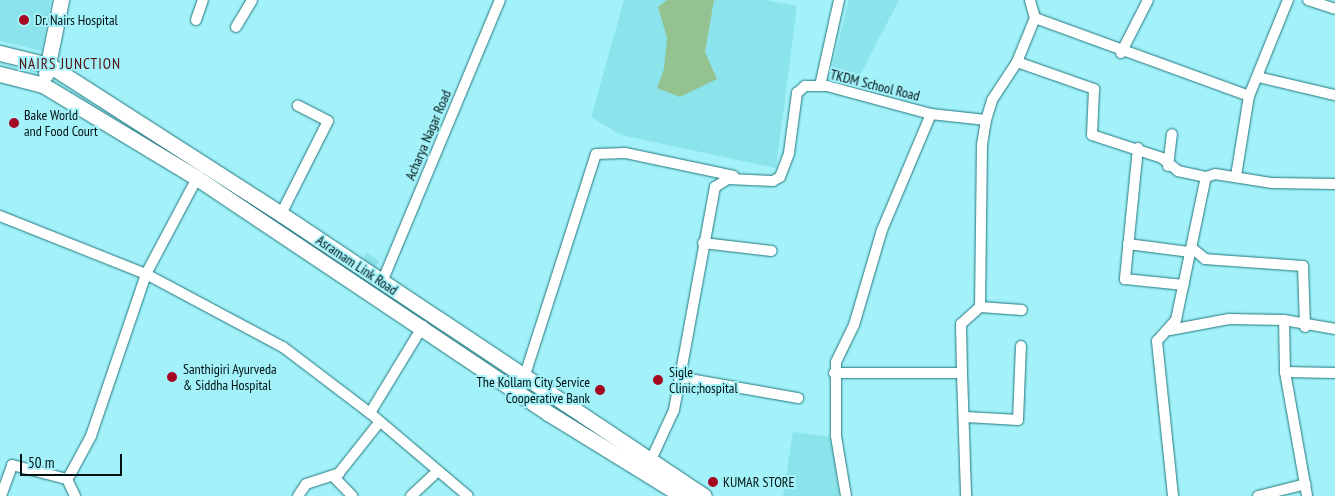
<!DOCTYPE html>
<style>
body{margin:0}
#map{position:relative;width:1335px;height:496px;overflow:hidden;background:#a3f2f9;font-family:"PT Sans Narrow",sans-serif}
div>[style]{position:absolute}
[style*='--x']{left:calc(var(--x)*1px);top:calc(var(--y)*1px);width:calc(var(--w)*1px);rotate:calc(var(--a)*1deg)}
.built>*{inset:0;background:#8be3eb}
.green>*{inset:0;background:#94c290}
.roads{filter:drop-shadow(0 0 1px #22767d) drop-shadow(0 0 1px #22767d)}
.street>*{height:10px;margin:-5px;padding:0 5px;transform-origin:5px;border-radius:5px;background:#fff}
.secondary>*{height:15px;margin:-7.5px;padding:0 7.5px;transform-origin:7.5px;border-radius:7.5px;background:#fff}
.dots>*{width:14px;height:14px;translate:-50% -50%;box-sizing:border-box;border:2px solid #a3f2f9;border-radius:50%}
span{translate:-50% -50%;white-space:nowrap;text-align:center;line-height:1.15;-webkit-text-stroke:4px #a3f2f9;paint-order:stroke}
.poi-label{font-size:14px;color:#001113}
.left{translate:0 -50%;text-align:left}
.right{translate:-100% -50%;text-align:right}
.street-label{font-size:14px;color:#001113}
.neighbourhood-label{font-size:15px;color:#500b10;letter-spacing:1px}
.scale{position:absolute;left:20px;top:454px;width:102px;height:22px;box-sizing:border-box;border:2px solid #001113;border-top:0;padding-left:6px;font-size:15px;line-height:18px;white-space:nowrap;color:#001113;-webkit-text-stroke:4px #a3f2f9;paint-order:stroke}
</style>
<div id="map">
<div class="built">
<i style="clip-path:polygon(0 0,51px 0,42px 51px,0 41px)"></i>
<i style="clip-path:polygon(624px 0,765px 0,797px 6px,776px 168px,621px 135px,591px 117px)"></i>
<i style="clip-path:polygon(849px 0,899px 0,855px 85px,830px 75px)"></i>
<i style="clip-path:polygon(367px 252px,379px 261px,373px 274px,361px 264px)"></i>
<i style="clip-path:polygon(793px 432px,831px 437px,839px 496px,783px 496px)"></i>
</div>
<div class="green">
<i style="clip-path:polygon(667px 0,714px 0,705px 52px,717px 79px,680px 97px,657px 88px,664px 69px,667px 38px,658px 7px)"></i>
</div>
<div class="roads">
<div class="street">
<i style="--x:1308;--y:0;--w:28;--a:18"></i>
<i style="--x:1035;--y:18;--w:228;--a:20"></i>
<i style="--x:196;--y:20;--w:21;--a:-71"></i>
<i style="--x:236;--y:27;--w:31;--a:-59"></i>
<i style="--x:1121;--y:53;--w:59;--a:-63"></i>
<i style="--x:1017;--y:62;--w:82;--a:19.3"></i>
<i style="--x:1094;--y:89;--w:46;--a:92.5"></i>
<i style="--x:1092;--y:135;--w:74;--a:18.2"></i>
<i style="--x:1162;--y:158;--w:21;--a:39"></i>
<i style="--x:1178;--y:171;--w:29;--a:12"></i>
<i style="--x:1258;--y:77;--w:79;--a:13.2"></i>
<i style="--x:820;--y:86;--w:88;--a:-77.5"></i>
<i style="--x:1138;--y:148;--w:132;--a:95.7"></i>
<i style="--x:1125;--y:279;--w:59;--a:5.8"></i>
<i style="--x:1168;--y:166;--w:32;--a:-83"></i>
<i style="--x:1236;--y:176;--w:81;--a:-80.8"></i>
<i style="--x:1249;--y:96;--w:104;--a:-67.9"></i>
<i style="--x:281;--y:214;--w:104;--a:-63.2"></i>
<i style="--x:328;--y:121;--w:34;--a:-153"></i>
<i style="--x:0;--y:216;--w:157;--a:21.7"></i>
<i style="--x:146;--y:274;--w:155;--a:28.1"></i>
<i style="--x:283;--y:347;--w:109;--a:37.2"></i>
<i style="--x:370;--y:413;--w:128;--a:40.3"></i>
<i style="--x:703;--y:243;--w:69;--a:6.6"></i>
<i style="--x:1128;--y:244;--w:63;--a:7.4"></i>
<i style="--x:1192;--y:248;--w:17;--a:40"></i>
<i style="--x:1205;--y:259;--w:98;--a:4.1"></i>
<i style="--x:1303;--y:266;--w:61;--a:88.1"></i>
<i style="--x:382;--y:282;--w:306;--a:-67.3"></i>
<i style="--x:980;--y:307;--w:42;--a:4.1"></i>
<i style="--x:1284;--y:320;--w:52;--a:88.9"></i>
<i style="--x:1285;--y:372;--w:126;--a:79.9"></i>
<i style="--x:1170;--y:330;--w:60;--a:-10.6"></i>
<i style="--x:1229;--y:319;--w:55;--a:1"></i>
<i style="--x:1284;--y:320;--w:52;--a:10"></i>
<i style="--x:1285;--y:372;--w:50;--a:1.1"></i>
<i style="--x:834;--y:373;--w:128;--a:0"></i>
<i style="--x:962;--y:373;--w:123;--a:88.1"></i>
<i style="--x:962;--y:373;--w:49;--a:-91.2"></i>
<i style="--x:961;--y:324;--w:25;--a:-42"></i>
<i style="--x:980;--y:307;--w:162;--a:-89.3"></i>
<i style="--x:982;--y:145;--w:25;--a:-81"></i>
<i style="--x:524;--y:378;--w:235;--a:-72.2"></i>
<i style="--x:596;--y:154;--w:29;--a:-2"></i>
<i style="--x:625;--y:153;--w:111;--a:11.9"></i>
<i style="--x:684;--y:378;--w:116;--a:10"></i>
<i style="--x:370;--y:413;--w:102;--a:-58.7"></i>
<i style="--x:966;--y:417;--w:52;--a:3.3"></i>
<i style="--x:1018;--y:420;--w:74;--a:-87.7"></i>
<i style="--x:650;--y:462;--w:57;--a:-65.2"></i>
<i style="--x:674;--y:410;--w:227;--a:-79.6"></i>
<i style="--x:715;--y:187;--w:15;--a:-32"></i>
<i style="--x:728;--y:179;--w:45;--a:2.5"></i>
<i style="--x:773;--y:181;--w:8;--a:-30"></i>
<i style="--x:780;--y:177;--w:26;--a:-69"></i>
<i style="--x:789;--y:153;--w:61;--a:-82.4"></i>
<i style="--x:797;--y:93;--w:11;--a:-41"></i>
<i style="--x:805;--y:86;--w:22;--a:0"></i>
<i style="--x:827;--y:86;--w:108;--a:15.1"></i>
<i style="--x:931;--y:114;--w:55;--a:6.2"></i>
<i style="--x:986;--y:120;--w:21;--a:-73"></i>
<i style="--x:992;--y:100;--w:45;--a:-56.7"></i>
<i style="--x:1017;--y:62;--w:48;--a:-67.8"></i>
<i style="--x:1035;--y:18;--w:19;--a:-106"></i>
<i style="--x:333;--y:476;--w:28;--a:46"></i>
<i style="--x:67;--y:479;--w:19;--a:65"></i>
<i style="--x:1;--y:496;--w:33;--a:-70"></i>
<i style="--x:12;--y:465;--w:57;--a:14.3"></i>
<i style="--x:67;--y:479;--w:7;--a:-56"></i>
<i style="--x:71;--y:473;--w:42;--a:-61.6"></i>
<i style="--x:91;--y:436;--w:171;--a:-71.2"></i>
<i style="--x:146;--y:274;--w:109;--a:-62"></i>
<i style="--x:298;--y:496;--w:14;--a:-56"></i>
<i style="--x:306;--y:484;--w:35;--a:-18"></i>
<i style="--x:339;--y:473;--w:63;--a:-51.5"></i>
<i style="--x:411;--y:496;--w:37;--a:-43"></i>
<i style="--x:846;--y:496;--w:61;--a:-99.5"></i>
<i style="--x:836;--y:436;--w:74;--a:-90"></i>
<i style="--x:836;--y:362;--w:41;--a:-64.1"></i>
<i style="--x:854;--y:325;--w:99;--a:-73.6"></i>
<i style="--x:882;--y:230;--w:126;--a:-67.1"></i>
<i style="--x:1173;--y:496;--w:156;--a:-95.9"></i>
<i style="--x:1157;--y:341;--w:28;--a:-48"></i>
<i style="--x:1176;--y:320;--w:146;--a:-78.2"></i>
<i style="--x:1206;--y:177;--w:9;--a:-18"></i>
<i style="--x:1215;--y:174;--w:58;--a:9"></i>
<i style="--x:1272;--y:183;--w:63;--a:0.9"></i>
<i style="--x:1258;--y:496;--w:49;--a:-14"></i>
</div>
<div class="secondary">
<i style="--x:0;--y:53;--w:50;--a:13.8"></i>
<i style="--x:49;--y:65;--w:276;--a:32.7"></i>
<i style="--x:281;--y:214;--w:508;--a:33.69"></i>
<i style="--x:0;--y:74;--w:44;--a:14.3"></i>
<i style="--x:43;--y:85;--w:180;--a:31.1"></i>
<i style="--x:197;--y:178;--w:422;--a:33.8"></i>
<i style="--x:548;--y:413;--w:158;--a:31.6"></i>
<i style="--x:46;--y:74;--w:76;--a:-78.5"></i>
</div>
</div>
<div class="dots">
<i style="left:24px;top:20px;background:#a40722"></i>
<i style="left:14px;top:123px;background:#a40722"></i>
<i style="left:172px;top:377px;background:#a40722"></i>
<i style="left:658px;top:380px;background:#a40722"></i>
<i style="left:600px;top:390px;background:#a40722"></i>
<i style="left:713px;top:482px;background:#a40722"></i>
</div>
<div class="poi-label">
<span class="left" style="left:35px;top:20px">Dr. Nairs Hospital</span>
<span class="left" style="left:24px;top:123px">Bake World<br>and Food Court</span>
<span class="left" style="left:183px;top:377px">Santhigiri Ayurveda<br>&amp; Siddha Hospital</span>
<span class="left" style="left:669px;top:380px">Sigle<br>Clinic;hospital</span>
<span class="right" style="left:590px;top:390px">The Kollam City Service<br>Cooperative Bank</span>
<span class="left" style="left:723px;top:482px">KUMAR STORE</span>
</div>
<div class="street-label">
<span style="left:875px;top:85px;rotate:14deg">TKDM School Road</span>
<span style="left:428px;top:135px;rotate:-67deg">Acharya Nagar Road</span>
<span style="left:357px;top:265px;rotate:34deg">Asramam Link Road</span>
</div>
<div class="neighbourhood-label">
<span style="left:70px;top:64px">NAIRS JUNCTION</span>
</div>
<div class="scale">50 m</div>
</div>
